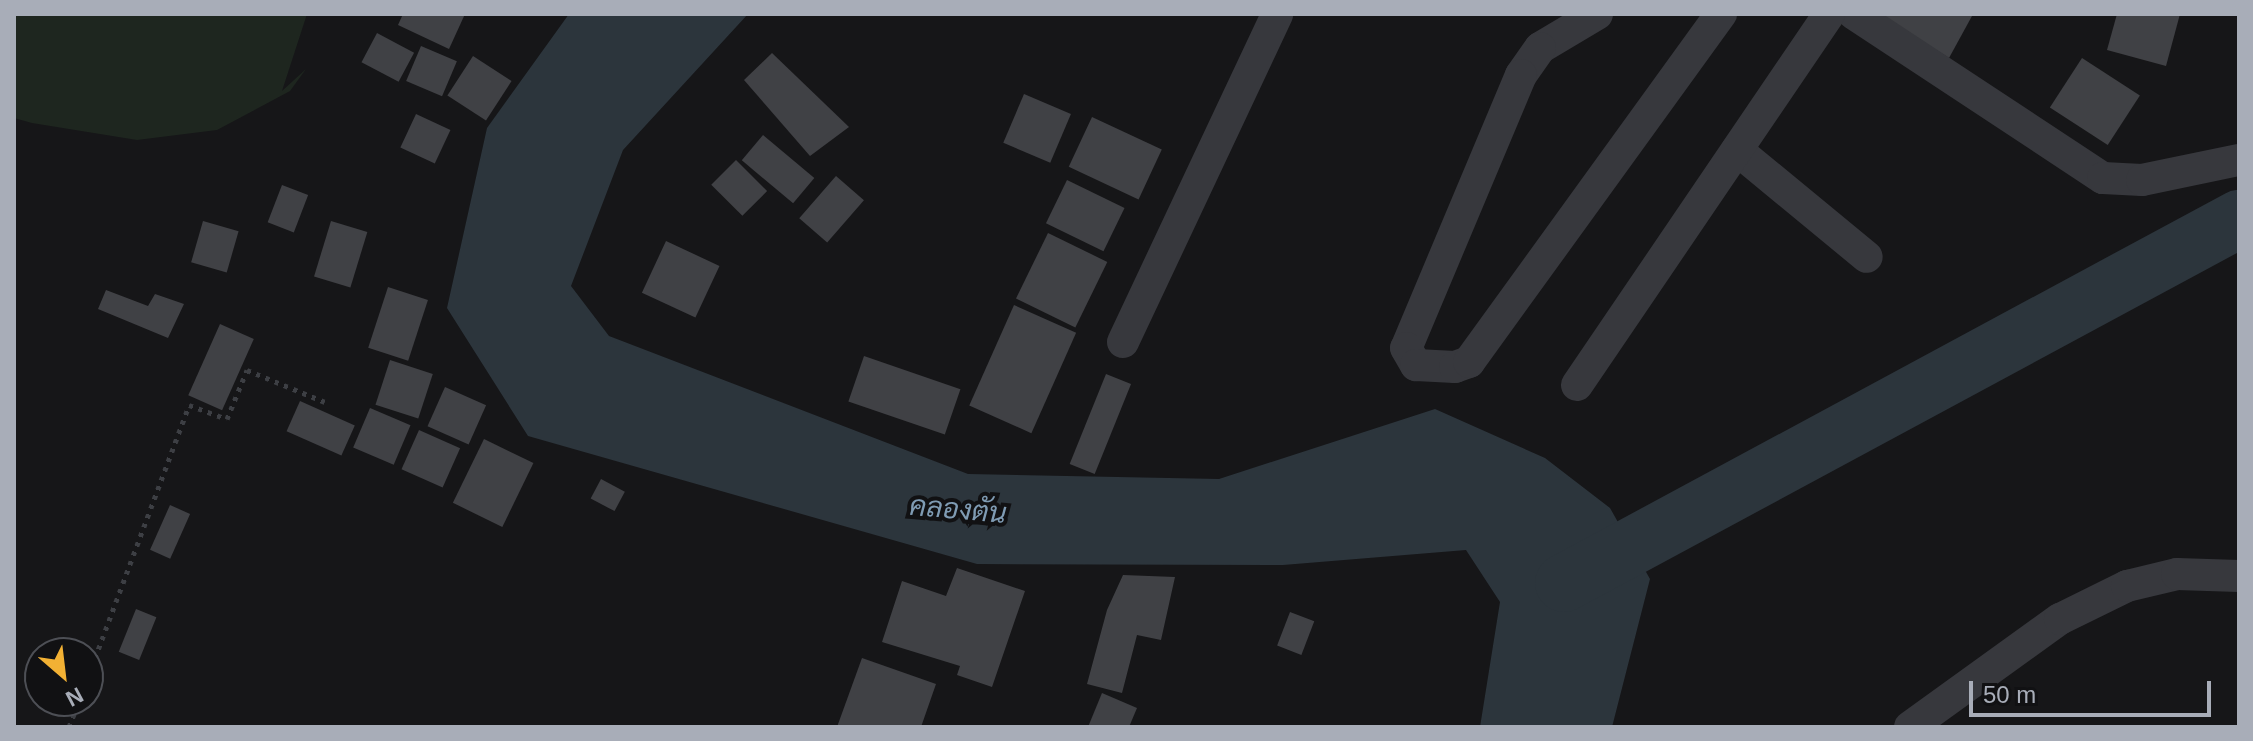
<!DOCTYPE html>
<meta charset="utf-8">
<style>
body{margin:0}
#map{position:relative;width:2253px;height:741px;overflow:hidden;background:#161618;font-family:Helvetica,Sarabun,sans-serif}
div>[style]{position:absolute}
[style*='--x']{left:calc(var(--x)*1px);top:calc(var(--y)*1px);width:calc(var(--w)*1px);rotate:calc(var(--a)*1deg)}
.green>*{inset:0;background:#1e261f}
.water>*{inset:0;background:#2c353c}
.river>*{height:58px;margin:-29px;padding:0 29px;transform-origin:29px;border-radius:29px;background:#2c353c}
.building>*{inset:0;background:#404145;transform-origin:0 0}
.path>*{height:5px;margin-top:-2.5px;transform-origin:0;background:repeating-linear-gradient(90deg,#3d3f44 0 4px,transparent 0 10px)}
.minor>*{height:32px;margin:-16px;padding:0 16px;transform-origin:16px;border-radius:16px;background:#37383d}
span{translate:-50% -50%;white-space:nowrap;text-align:center;line-height:1.15;-webkit-text-stroke:8px #111113;paint-order:stroke}
.water-label{font-size:28px;color:#7f9bb3;font-style:italic}
.frame{position:absolute;inset:0;border:16px solid #a8adb8;pointer-events:none}
.north{position:absolute;left:24px;top:637px;width:80px;height:80px;box-sizing:border-box;background:#111113;border:2px solid #4d4f55;border-radius:50%;rotate:152deg;font-size:22px;font-weight:700;line-height:32px;text-align:center;color:#a8adb8}
.north::after{content:'';display:block;margin:auto;width:28px;height:36px;background:#f2b134;clip-path:polygon(50% 0,100% 100%,50% 72%,0 100%)}
.scale{position:absolute;left:1969px;top:681px;width:242px;height:36px;box-sizing:border-box;border:4px solid #a8adb8;border-top:0;padding-left:10px;font-size:24px;line-height:28px;white-space:nowrap;color:#a8adb8;-webkit-text-stroke:6px #111113;paint-order:stroke}
</style>
<div id="map">
<div class="green">
<i style="clip-path:polygon(14px 14px,307px 14px,282px 91px,306px 69px,290px 91px,217px 130px,137px 140px,32px 123px,14px 118px)"></i>
</div>
<div class="water">
<i style="clip-path:polygon(569px 14px,748px 14px,623px 150px,571px 286px,609px 336px,968px 474px,1219px 479px,1435px 409px,1545px 458px,1610px 508px,1650px 579px,1612px 727px,1480px 727px,1500px 602px,1466px 550px,1283px 565px,977px 564px,528px 436px,447px 308px,487px 128px)"></i>
</div>
<div class="river">
<i style="--x:1564;--y:583;--w:767;--a:-28.34"></i>
</div>
<div class="building">
<i style="clip-path:polygon(403px 14px,465px 14px,449px 49px,398px 25px)"></i>
<i style="clip-path:polygon(1878px 14px,1968px 14px,1972px 16px,1949px 58px)"></i>
<i style="clip-path:polygon(2117px 14px,2180px 14px,2166px 66px,2107px 50px)"></i>
<i style="left:377px;top:33px;width:42px;height:33px;rotate:28deg"></i>
<i style="left:421px;top:46px;width:39px;height:38px;rotate:23deg"></i>
<i style="clip-path:polygon(772px 53px,849px 127px,810px 156px,744px 80px)"></i>
<i style="left:473px;top:56px;width:46px;height:47px;rotate:33deg"></i>
<i style="left:2082px;top:58px;width:69px;height:59px;rotate:33deg"></i>
<i style="left:1024px;top:94px;width:51px;height:53px;rotate:23deg"></i>
<i style="left:416px;top:114px;width:38px;height:37px;rotate:25deg"></i>
<i style="left:1092px;top:117px;width:77px;height:55px;rotate:25deg"></i>
<i style="left:763px;top:135px;width:67px;height:33px;rotate:40deg"></i>
<i style="left:736px;top:160px;width:44px;height:35px;rotate:45deg"></i>
<i style="left:836px;top:176px;width:37px;height:56px;rotate:41deg"></i>
<i style="left:1067px;top:180px;width:64px;height:48px;rotate:26deg"></i>
<i style="left:282px;top:185px;width:28px;height:40px;rotate:21deg"></i>
<i style="left:203px;top:221px;width:37px;height:43px;rotate:16deg"></i>
<i style="left:331px;top:221px;width:38px;height:58px;rotate:17deg"></i>
<i style="left:1048px;top:233px;width:66px;height:73px;rotate:26deg"></i>
<i style="left:666px;top:241px;width:59px;height:57px;rotate:25deg"></i>
<i style="left:388px;top:287px;width:42px;height:64px;rotate:18deg"></i>
<i style="clip-path:polygon(106px 290px,148px 306px,155px 294px,184px 304px,168px 338px,98px 309px)"></i>
<i style="left:1014px;top:305px;width:68px;height:110px;rotate:24deg"></i>
<i style="left:220px;top:324px;width:37px;height:78px;rotate:24deg"></i>
<i style="left:864px;top:356px;width:102px;height:48px;rotate:19deg"></i>
<i style="left:390px;top:360px;width:45px;height:47px;rotate:18deg"></i>
<i style="left:1106px;top:374px;width:27px;height:97px;rotate:22deg"></i>
<i style="left:445px;top:387px;width:45px;height:43px;rotate:24deg"></i>
<i style="left:300px;top:401px;width:60px;height:33px;rotate:24deg"></i>
<i style="left:370px;top:408px;width:44px;height:43px;rotate:23deg"></i>
<i style="left:419px;top:430px;width:45px;height:43px;rotate:24deg"></i>
<i style="left:484px;top:439px;width:55px;height:71px;rotate:26deg"></i>
<i style="left:601px;top:479px;width:27px;height:22px;rotate:28deg"></i>
<i style="left:170px;top:505px;width:22px;height:49px;rotate:24deg"></i>
<i style="clip-path:polygon(957px 568px,1025px 591px,992px 687px,957px 675px,960px 666px,882px 642px,902px 581px,946px 596px)"></i>
<i style="clip-path:polygon(1123px 575px,1175px 577px,1161px 640px,1137px 635px,1122px 693px,1087px 684px,1107px 610px)"></i>
<i style="left:136px;top:609px;width:22px;height:46px;rotate:22deg"></i>
<i style="left:1290px;top:612px;width:26px;height:36px;rotate:21deg"></i>
<i style="clip-path:polygon(862px 658px,936px 684px,921px 727px,837px 727px)"></i>
<i style="clip-path:polygon(1102px 693px,1137px 708px,1129px 727px,1088px 727px)"></i>
</div>
<div class="path">
<i style="--x:88;--y:677;--w:290;--a:-69.6"></i>
<i style="--x:189;--y:405;--w:40;--a:20.2"></i>
<i style="--x:227;--y:419;--w:53;--a:-67.8"></i>
<i style="--x:247;--y:370;--w:84;--a:22.3"></i>
<i style="--x:69;--y:727;--w:28;--a:-69"></i>
</div>
<div class="minor">
<i style="--x:1597;--y:14;--w:66;--a:149.2"></i>
<i style="--x:1540;--y:48;--w:33;--a:125"></i>
<i style="--x:1521;--y:75;--w:296;--a:112.8"></i>
<i style="--x:1406;--y:348;--w:20;--a:60"></i>
<i style="--x:1416;--y:365;--w:39;--a:3"></i>
<i style="--x:1455;--y:367;--w:15;--a:-20"></i>
<i style="--x:1469;--y:362;--w:430;--a:-54.1"></i>
<i style="--x:1854;--y:14;--w:298;--a:33.4"></i>
<i style="--x:2103;--y:178;--w:39;--a:3"></i>
<i style="--x:2142;--y:180;--w:99;--a:-11.7"></i>
<i style="--x:1737;--y:150;--w:168;--a:39.5"></i>
<i style="--x:1123;--y:342;--w:362;--a:-64.8"></i>
<i style="--x:1577;--y:385;--w:448;--a:-55.8"></i>
<i style="--x:1910;--y:727;--w:185;--a:-35.8"></i>
<i style="--x:2060;--y:619;--w:75;--a:-26.2"></i>
<i style="--x:2127;--y:586;--w:51;--a:-13.5"></i>
<i style="--x:2177;--y:574;--w:62;--a:1.8"></i>
</div>
<div class="water-label">
<span style="left:958px;top:510px;rotate:5deg">คลองตัน</span>
</div>
<div class="frame"></div>
<div class="north">N</div>
<div class="scale">50 m</div>
</div>
